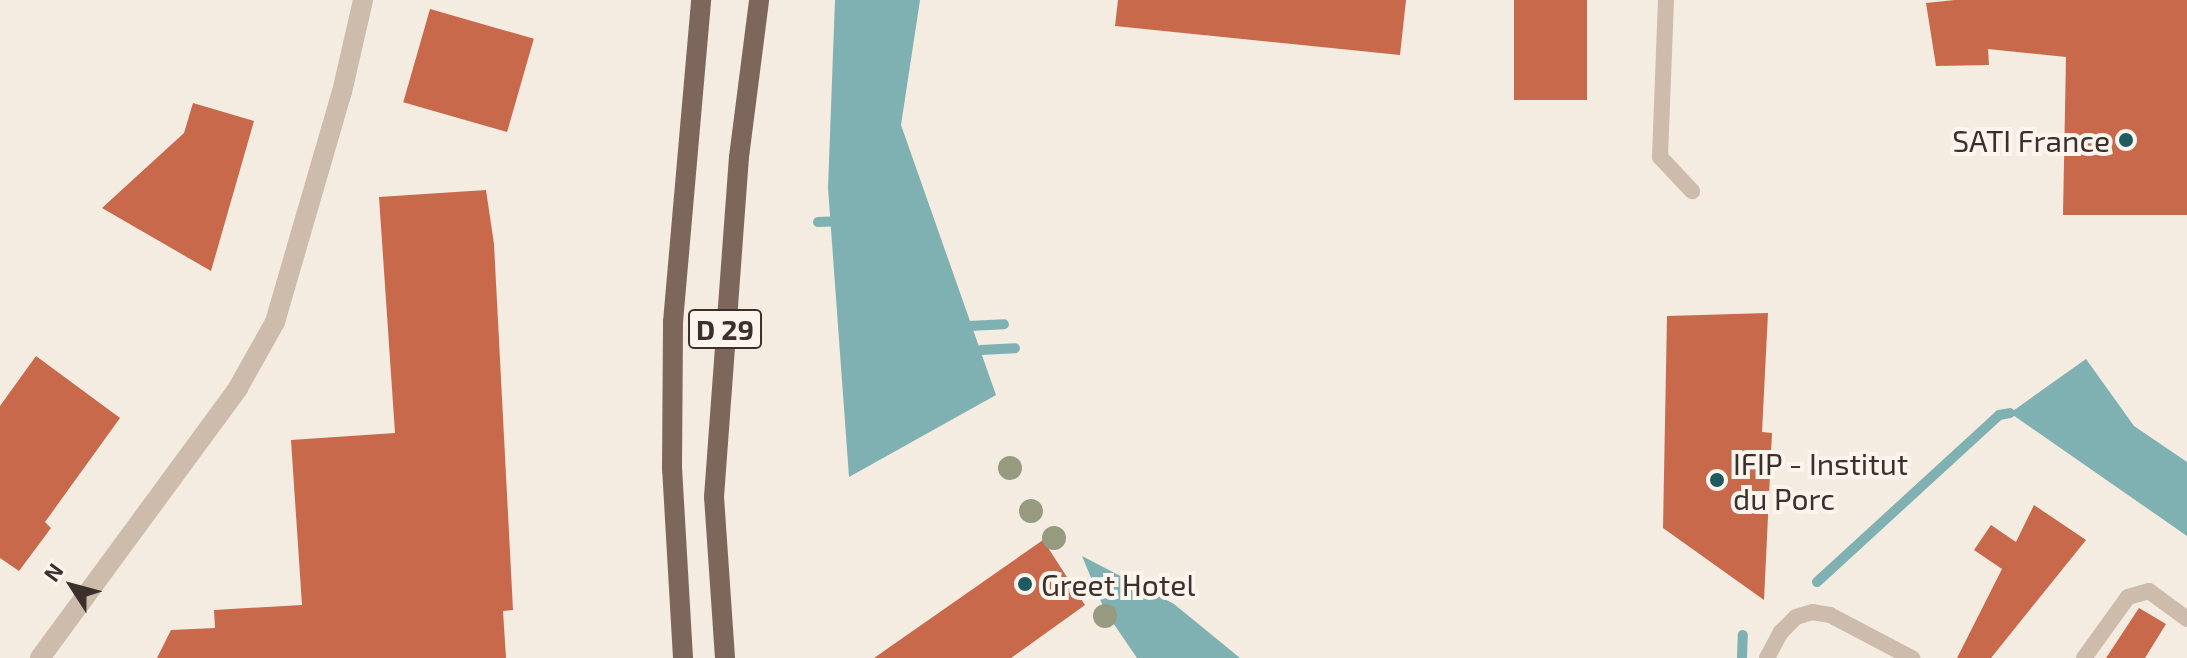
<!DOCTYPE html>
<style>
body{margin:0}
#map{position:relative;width:2187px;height:658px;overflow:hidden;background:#f4ebe1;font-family:"Exo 2",sans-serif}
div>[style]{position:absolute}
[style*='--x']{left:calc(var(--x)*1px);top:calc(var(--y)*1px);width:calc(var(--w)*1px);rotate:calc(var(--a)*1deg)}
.water>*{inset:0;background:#7fb0b2}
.stream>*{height:10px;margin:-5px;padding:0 5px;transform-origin:5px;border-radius:5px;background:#7fb0b2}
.building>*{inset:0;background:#c8694b;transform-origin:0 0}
.lane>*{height:16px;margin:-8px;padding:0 8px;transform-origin:8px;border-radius:8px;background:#cdbbac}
.street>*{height:20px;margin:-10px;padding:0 10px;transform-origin:10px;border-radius:10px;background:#cdbbac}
.primary>*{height:20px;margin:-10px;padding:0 10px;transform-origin:10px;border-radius:10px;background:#7d675c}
.trees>*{width:24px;height:24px;margin:-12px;border-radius:50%;background:#969b7f}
.dots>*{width:22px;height:22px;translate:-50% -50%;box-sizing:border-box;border:4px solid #fbf5ee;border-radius:50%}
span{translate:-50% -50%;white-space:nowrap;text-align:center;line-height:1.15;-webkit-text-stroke:8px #fbf5ee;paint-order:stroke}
.shield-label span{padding:2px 6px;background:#fbf5ee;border:2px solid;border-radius:6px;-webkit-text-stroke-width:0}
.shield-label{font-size:28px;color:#3b302b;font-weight:700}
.poi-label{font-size:30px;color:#3b302b}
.right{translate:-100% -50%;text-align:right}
.left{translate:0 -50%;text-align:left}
.north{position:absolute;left:32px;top:546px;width:80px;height:80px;-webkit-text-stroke:6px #fbf5ee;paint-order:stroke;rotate:306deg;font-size:22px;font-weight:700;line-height:32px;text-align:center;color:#3b302b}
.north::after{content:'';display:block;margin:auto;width:28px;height:36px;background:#3b302b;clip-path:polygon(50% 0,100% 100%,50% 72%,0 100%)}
</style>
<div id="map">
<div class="water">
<i style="clip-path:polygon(835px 0,920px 0,901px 125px,996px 395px,849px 477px,828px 188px)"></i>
<i style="clip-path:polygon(2086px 359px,2134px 426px,2187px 462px,2187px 536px,2010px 413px)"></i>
<i style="clip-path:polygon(1082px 556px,1174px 604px,1240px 658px,1137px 658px,1105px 611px)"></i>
</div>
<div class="stream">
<i style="--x:818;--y:222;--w:26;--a:-2"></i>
<i style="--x:969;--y:326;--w:35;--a:-3"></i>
<i style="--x:981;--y:350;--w:34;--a:-3"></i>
<i style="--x:1817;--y:582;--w:247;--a:-42.5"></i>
<i style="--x:1999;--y:415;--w:11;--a:-10"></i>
<i style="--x:1742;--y:658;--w:23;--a:-88"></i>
</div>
<div class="building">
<i style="clip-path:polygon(1118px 0,1406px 0,1400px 55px,1115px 26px)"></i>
<i style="left:1514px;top:0;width:73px;height:100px"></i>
<i style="clip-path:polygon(1955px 0,2187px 0,2187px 215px,2063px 215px,2066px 57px,1988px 49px,1989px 65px,1936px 66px,1926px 3px)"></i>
<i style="left:430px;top:9px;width:108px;height:97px;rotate:16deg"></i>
<i style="clip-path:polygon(193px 103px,254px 121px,211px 271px,102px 208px,184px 133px)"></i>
<i style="clip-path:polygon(486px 190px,494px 244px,513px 610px,503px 611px,506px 658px,157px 658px,171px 630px,215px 628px,214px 610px,302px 605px,291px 440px,395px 433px,379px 197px)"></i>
<i style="clip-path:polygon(1768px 313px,1762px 432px,1772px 433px,1764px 600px,1663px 528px,1667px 316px)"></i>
<i style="clip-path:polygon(36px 356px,120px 418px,45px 522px,51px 528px,19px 571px,0 558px,0 406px)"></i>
<i style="clip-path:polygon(2034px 505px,2086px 540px,1991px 658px,1957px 658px,2002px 569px,1974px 550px,1991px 525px,2016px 542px)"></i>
<i style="clip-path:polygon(1043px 540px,1085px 605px,1011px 658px,874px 658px)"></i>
<i style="clip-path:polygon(2139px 608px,2166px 624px,2145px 658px,2106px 658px)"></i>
</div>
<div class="lane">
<i style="--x:1666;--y:0;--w:157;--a:92.2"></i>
<i style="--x:1660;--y:157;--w:47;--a:46.7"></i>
<i style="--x:1767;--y:658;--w:30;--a:-62"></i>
<i style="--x:1781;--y:632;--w:21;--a:-45"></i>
<i style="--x:1796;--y:617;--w:17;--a:-17"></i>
<i style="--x:1812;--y:612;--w:18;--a:9"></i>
<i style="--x:1830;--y:615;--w:93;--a:27.7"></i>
<i style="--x:2084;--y:658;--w:75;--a:-54.2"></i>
<i style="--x:2128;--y:597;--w:22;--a:-16"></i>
<i style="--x:2149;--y:591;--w:47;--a:36.4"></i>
</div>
<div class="street">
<i style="--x:40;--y:658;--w:335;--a:-53.7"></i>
<i style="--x:238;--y:388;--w:76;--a:-60.7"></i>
<i style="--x:275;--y:322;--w:240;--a:-73.8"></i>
<i style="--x:342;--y:92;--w:94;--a:-77.1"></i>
</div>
<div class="primary">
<i style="--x:683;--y:658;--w:189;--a:-93.3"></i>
<i style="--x:672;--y:469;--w:147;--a:-89.6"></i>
<i style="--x:673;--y:322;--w:323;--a:-85"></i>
<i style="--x:725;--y:658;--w:161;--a:-93.9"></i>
<i style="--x:714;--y:497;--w:341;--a:-85.8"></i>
<i style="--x:739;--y:157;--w:158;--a:-82.7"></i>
</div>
<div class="trees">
<i style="left:1010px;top:468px"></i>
<i style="left:1031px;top:511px"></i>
<i style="left:1054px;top:538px"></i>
<i style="left:1105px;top:616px"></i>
</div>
<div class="dots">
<i style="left:2126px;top:140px;background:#1f5a5e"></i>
<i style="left:1717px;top:480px;background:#1f5a5e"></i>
<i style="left:1025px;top:584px;background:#1f5a5e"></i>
</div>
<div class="shield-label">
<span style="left:725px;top:329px">D 29</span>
</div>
<div class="poi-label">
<span class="right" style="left:2110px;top:140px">SATI France</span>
<span class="left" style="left:1733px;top:480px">IFIP - Institut<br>du Porc</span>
<span class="left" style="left:1041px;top:584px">Greet Hotel</span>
</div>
<div class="north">N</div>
</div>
